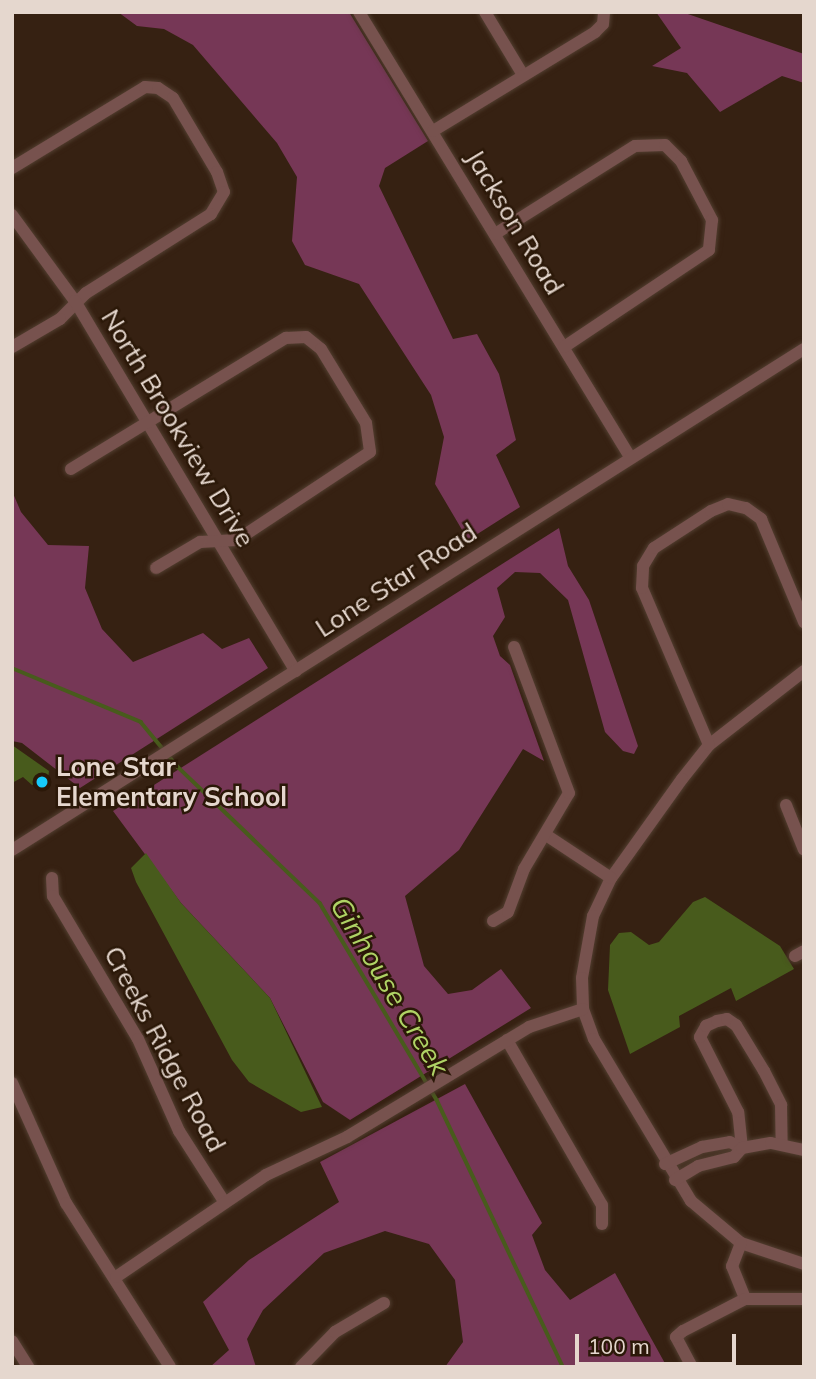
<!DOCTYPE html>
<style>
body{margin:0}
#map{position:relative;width:816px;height:1379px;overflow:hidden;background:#362112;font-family:Mulish,sans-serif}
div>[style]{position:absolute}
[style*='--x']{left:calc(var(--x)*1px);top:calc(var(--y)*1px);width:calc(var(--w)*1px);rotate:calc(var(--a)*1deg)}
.green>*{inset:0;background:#763756}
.water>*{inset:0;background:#485b1c}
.stream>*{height:3.5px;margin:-1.75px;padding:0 1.75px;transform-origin:1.75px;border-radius:1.75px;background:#485b1c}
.roads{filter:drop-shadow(0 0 2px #523e30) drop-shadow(0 0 2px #523e30)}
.minor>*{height:12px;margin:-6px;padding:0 6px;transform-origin:6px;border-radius:6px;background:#77524e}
.dots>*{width:19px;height:19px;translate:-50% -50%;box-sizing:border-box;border:4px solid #2b1808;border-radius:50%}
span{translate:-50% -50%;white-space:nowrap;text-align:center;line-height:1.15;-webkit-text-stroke:5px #2b1808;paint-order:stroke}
.street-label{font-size:26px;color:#e5d7ce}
.poi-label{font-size:26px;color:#e5d7ce;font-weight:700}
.left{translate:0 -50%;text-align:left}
.water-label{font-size:28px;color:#afd365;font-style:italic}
.frame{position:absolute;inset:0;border:14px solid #e5d7ce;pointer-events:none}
.scale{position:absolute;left:575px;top:1334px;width:161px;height:32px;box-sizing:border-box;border:4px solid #e5d7ce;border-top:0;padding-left:9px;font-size:21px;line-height:24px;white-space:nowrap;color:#e5d7ce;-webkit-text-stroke:5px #2b1808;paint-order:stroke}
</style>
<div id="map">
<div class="green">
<i style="clip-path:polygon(118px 12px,349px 12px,428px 141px,385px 168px,379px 186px,453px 339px,477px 334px,499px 374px,516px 440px,496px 455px,520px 507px,468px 540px,435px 484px,444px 437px,431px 395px,359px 284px,305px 265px,292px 241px,297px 177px,277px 143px,193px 45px,164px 29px,137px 26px)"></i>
<i style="clip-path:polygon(656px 12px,682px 12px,804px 54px,804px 83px,782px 76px,720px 112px,687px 73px,652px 66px,681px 48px)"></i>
<i style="clip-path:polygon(12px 491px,21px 512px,48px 545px,89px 546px,85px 588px,102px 629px,133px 662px,203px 633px,222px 649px,249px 638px,268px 668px,80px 788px,22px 743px,12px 741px)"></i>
<i style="clip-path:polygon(559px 528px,568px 566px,589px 600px,638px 746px,634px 754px,623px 751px,605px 732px,568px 600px,540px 573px,515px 572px,497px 588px,505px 617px,493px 636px,500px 656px,510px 665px,544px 761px,523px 749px,459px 850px,405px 896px,424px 966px,448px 994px,472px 990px,501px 969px,531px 1008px,350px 1120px,323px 1102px,270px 998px,181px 903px,113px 811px)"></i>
<i style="clip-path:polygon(465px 1084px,542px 1223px,532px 1235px,545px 1270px,570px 1300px,615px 1273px,667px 1367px,445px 1367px,463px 1342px,455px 1280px,429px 1244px,385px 1231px,324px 1253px,263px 1310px,247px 1339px,256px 1367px,210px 1367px,229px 1350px,203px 1302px,249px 1260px,339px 1202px,320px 1162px)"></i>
</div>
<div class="water">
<i style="clip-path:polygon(12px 745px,49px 771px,48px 779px,32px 785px,23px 777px,12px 783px)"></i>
<i style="clip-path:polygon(146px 853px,181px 903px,270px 998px,322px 1107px,301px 1112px,249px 1082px,232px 1060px,136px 882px,131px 868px)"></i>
<i style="clip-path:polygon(705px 897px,780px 946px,794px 969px,736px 1001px,731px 988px,679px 1016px,680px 1027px,630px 1054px,608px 990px,610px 945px,619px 933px,631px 932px,649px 945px,659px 942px,693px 902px)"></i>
</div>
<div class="stream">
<i style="--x:12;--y:668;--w:140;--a:22.7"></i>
<i style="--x:141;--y:722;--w:58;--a:50.6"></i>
<i style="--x:178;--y:767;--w:197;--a:43.8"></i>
<i style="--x:320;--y:903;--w:229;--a:59.3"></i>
<i style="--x:437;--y:1100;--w:295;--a:64.7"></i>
</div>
<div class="roads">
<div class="minor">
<i style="--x:359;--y:12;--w:521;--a:58.66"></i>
<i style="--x:485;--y:12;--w:74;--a:58.9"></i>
<i style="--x:433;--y:131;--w:190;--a:-31.4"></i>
<i style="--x:595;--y:32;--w:11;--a:-45"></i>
<i style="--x:603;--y:24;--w:12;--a:-85"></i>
<i style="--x:12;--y:168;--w:156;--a:-31.3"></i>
<i style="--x:145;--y:87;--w:13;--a:4"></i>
<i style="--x:158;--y:88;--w:18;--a:34"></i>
<i style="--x:173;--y:98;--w:86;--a:59.3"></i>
<i style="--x:217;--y:172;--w:21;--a:71"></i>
<i style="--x:224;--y:192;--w:26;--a:121"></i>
<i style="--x:211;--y:214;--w:148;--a:147.7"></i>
<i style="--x:86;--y:293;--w:37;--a:135"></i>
<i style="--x:60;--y:319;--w:56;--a:149.7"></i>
<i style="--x:12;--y:215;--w:107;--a:53.8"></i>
<i style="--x:75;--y:301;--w:431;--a:59.2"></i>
<i style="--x:495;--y:234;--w:165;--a:-32.2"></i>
<i style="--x:635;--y:146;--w:30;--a:-2"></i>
<i style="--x:665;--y:145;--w:23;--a:45"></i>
<i style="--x:681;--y:161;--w:67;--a:62.3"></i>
<i style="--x:712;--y:220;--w:30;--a:96"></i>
<i style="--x:709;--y:250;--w:174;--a:146.2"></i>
<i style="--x:71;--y:469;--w:252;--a:-31.4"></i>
<i style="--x:286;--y:338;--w:20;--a:-3"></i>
<i style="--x:306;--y:337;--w:19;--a:39"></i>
<i style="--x:321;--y:349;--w:87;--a:58.7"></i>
<i style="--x:366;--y:423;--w:29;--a:82"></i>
<i style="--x:370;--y:452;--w:159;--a:146.5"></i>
<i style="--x:237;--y:540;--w:37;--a:177"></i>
<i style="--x:200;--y:542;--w:51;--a:149.4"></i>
<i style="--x:804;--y:671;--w:120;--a:142.1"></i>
<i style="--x:709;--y:745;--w:43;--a:128.5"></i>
<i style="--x:682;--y:779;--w:122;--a:125.6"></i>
<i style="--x:611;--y:878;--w:42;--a:115.3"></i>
<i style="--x:593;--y:916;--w:63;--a:100.1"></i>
<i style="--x:582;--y:978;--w:31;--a:88"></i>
<i style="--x:583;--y:1009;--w:32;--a:70"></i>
<i style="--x:594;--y:1039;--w:189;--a:59.1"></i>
<i style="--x:691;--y:1201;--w:65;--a:40"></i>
<i style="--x:741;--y:1243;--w:66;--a:18.4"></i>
<i style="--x:709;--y:745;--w:171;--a:-113.1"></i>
<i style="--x:642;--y:588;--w:22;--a:-87"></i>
<i style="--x:643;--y:566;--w:21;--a:-59"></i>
<i style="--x:654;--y:548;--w:68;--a:-33"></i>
<i style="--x:711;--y:511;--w:18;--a:-22"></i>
<i style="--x:728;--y:504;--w:18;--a:13"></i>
<i style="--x:746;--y:508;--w:19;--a:36"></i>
<i style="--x:761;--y:519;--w:112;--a:67.3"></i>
<i style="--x:786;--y:805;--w:48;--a:68.2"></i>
<i style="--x:546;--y:835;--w:78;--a:33.5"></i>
<i style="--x:12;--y:850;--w:937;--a:-32.32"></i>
<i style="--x:52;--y:878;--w:18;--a:87"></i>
<i style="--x:53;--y:896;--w:166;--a:59.3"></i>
<i style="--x:138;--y:1039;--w:101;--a:66"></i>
<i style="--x:179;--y:1131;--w:85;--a:57.4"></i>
<i style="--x:493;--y:921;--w:17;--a:-31"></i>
<i style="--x:508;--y:912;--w:46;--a:-69.6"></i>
<i style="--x:524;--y:869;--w:88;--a:-59.4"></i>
<i style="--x:569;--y:793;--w:156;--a:-110.6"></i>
<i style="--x:795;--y:956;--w:10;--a:-29"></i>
<i style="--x:507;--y:1040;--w:190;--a:60.1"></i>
<i style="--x:602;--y:1205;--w:19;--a:90"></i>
<i style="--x:12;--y:1083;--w:132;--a:65.8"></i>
<i style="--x:66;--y:1203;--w:194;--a:57.6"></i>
<i style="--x:742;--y:1148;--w:36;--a:-96"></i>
<i style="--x:738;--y:1112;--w:84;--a:-116.9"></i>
<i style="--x:700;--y:1037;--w:13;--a:-61"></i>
<i style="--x:706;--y:1026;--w:12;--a:-24"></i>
<i style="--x:717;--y:1021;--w:10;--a:-11"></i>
<i style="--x:727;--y:1019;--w:11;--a:34"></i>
<i style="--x:736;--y:1025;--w:54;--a:58.7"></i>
<i style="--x:764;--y:1071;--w:38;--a:63"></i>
<i style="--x:781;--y:1105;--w:39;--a:89"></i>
<i style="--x:665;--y:1164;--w:41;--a:-24.7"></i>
<i style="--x:702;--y:1147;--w:28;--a:-10"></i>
<i style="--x:730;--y:1142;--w:13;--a:27"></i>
<i style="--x:675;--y:1180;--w:27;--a:-31"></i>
<i style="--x:698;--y:1166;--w:37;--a:-14"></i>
<i style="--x:734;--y:1157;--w:12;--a:-48"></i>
<i style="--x:742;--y:1148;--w:29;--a:-10"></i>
<i style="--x:771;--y:1143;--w:34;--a:12"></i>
<i style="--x:741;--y:1243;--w:25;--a:111"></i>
<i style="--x:732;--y:1266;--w:35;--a:68"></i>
<i style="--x:116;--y:1277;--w:181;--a:-34.2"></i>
<i style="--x:266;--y:1175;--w:89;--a:-25.1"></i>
<i style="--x:347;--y:1137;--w:213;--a:-31.1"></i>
<i style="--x:529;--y:1027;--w:57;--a:-18.4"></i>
<i style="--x:12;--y:1341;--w:31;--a:58"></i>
<i style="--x:301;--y:1367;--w:49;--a:-45.8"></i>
<i style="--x:335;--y:1332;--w:57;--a:-30.6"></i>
<i style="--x:692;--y:1367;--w:34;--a:-118"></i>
<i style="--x:676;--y:1337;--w:9;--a:-41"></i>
<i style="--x:683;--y:1331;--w:70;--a:-27.3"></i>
<i style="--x:745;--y:1299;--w:59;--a:0"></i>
</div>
</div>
<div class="dots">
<i style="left:42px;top:782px;background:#17cafb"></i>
</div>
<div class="street-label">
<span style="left:515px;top:222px;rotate:59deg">Jackson Road</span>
<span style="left:178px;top:428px;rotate:59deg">North Brookview Drive</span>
<span style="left:396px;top:580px;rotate:-33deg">Lone Star Road</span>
<span style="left:165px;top:1049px;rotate:62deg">Creeks Ridge Road</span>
</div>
<div class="poi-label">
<span class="left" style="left:56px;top:782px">Lone Star<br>Elementary School</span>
</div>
<div class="water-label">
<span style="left:390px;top:986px;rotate:59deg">Ginhouse Creek</span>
</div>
<div class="frame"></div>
<div class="scale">100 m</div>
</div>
